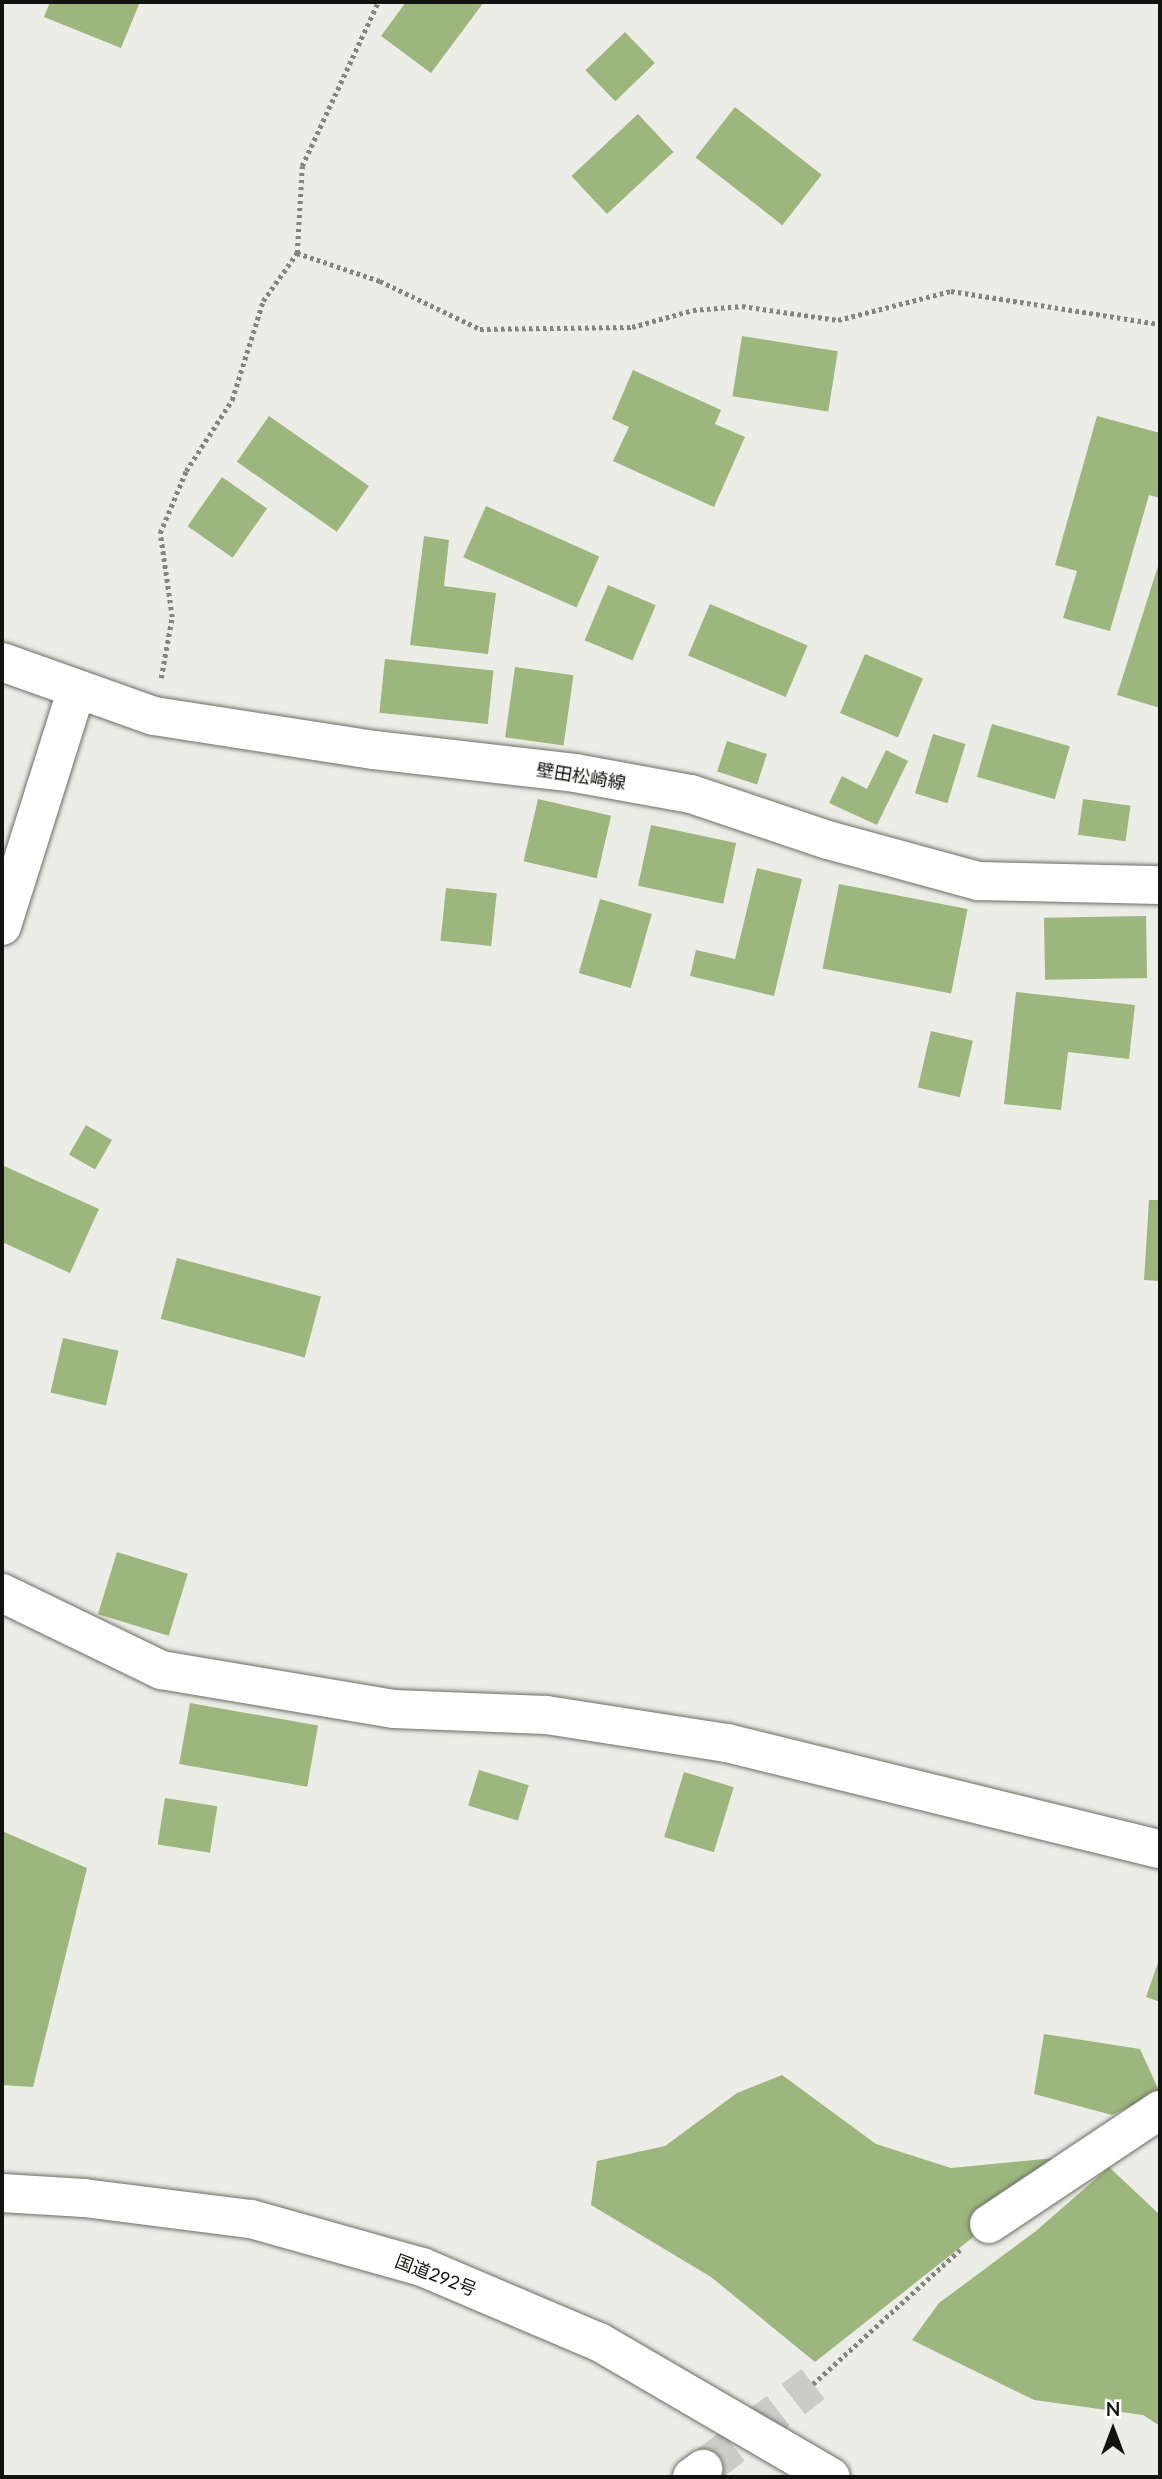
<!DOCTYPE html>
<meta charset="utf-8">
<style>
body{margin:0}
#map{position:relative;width:1162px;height:2479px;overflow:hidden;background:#ecede6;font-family:Lato,"Noto Sans JP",sans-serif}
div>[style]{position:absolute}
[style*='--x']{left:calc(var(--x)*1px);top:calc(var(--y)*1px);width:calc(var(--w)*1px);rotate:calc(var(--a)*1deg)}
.building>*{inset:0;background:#9db67e;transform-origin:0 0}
.minor-tunnel>*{height:38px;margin-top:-19px;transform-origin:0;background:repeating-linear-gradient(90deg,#cbccc6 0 38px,transparent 0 57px)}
.path>*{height:4.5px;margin-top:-2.25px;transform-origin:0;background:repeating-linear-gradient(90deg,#848480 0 3.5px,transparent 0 7px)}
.roads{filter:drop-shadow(0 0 2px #6d6d67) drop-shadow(0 0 2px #6d6d67)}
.minor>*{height:38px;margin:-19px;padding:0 19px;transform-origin:19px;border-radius:19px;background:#fff}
.secondary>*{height:38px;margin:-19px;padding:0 19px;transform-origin:19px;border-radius:19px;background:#fff}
.trunk>*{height:38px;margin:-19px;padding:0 19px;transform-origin:19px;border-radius:19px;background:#fff}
span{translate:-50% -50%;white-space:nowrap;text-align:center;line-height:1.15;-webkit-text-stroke:5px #fffffe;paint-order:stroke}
.street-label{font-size:18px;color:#121210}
.frame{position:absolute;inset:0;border:4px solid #121210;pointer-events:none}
.north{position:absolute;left:1078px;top:2395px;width:70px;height:70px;-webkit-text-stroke:5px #fffffe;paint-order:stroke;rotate:0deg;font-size:19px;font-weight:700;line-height:28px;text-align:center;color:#121210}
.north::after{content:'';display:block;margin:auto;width:24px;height:32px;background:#121210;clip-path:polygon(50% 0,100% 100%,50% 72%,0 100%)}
</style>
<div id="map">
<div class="building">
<i style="clip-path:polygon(50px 2px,140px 2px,121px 48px,44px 17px)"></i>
<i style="clip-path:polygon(406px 2px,484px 2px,431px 73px,381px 36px)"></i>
<i style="left:625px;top:32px;width:43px;height:55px;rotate:46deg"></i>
<i style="left:735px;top:107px;width:110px;height:64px;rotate:38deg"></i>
<i style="left:638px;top:114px;width:52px;height:91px;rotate:47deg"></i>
<i style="left:742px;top:336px;width:97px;height:61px;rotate:9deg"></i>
<i style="clip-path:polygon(633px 370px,721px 410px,715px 424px,745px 437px,714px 507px,613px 461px,629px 427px,612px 419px)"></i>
<i style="left:269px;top:416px;width:122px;height:56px;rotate:35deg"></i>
<i style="clip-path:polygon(1097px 416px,1160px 433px,1160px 498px,1149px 495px,1110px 631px,1063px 618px,1077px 571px,1055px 565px)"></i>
<i style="left:222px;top:477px;width:55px;height:60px;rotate:35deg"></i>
<i style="left:486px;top:506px;width:124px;height:56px;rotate:24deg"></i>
<i style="clip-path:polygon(424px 536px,449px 540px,444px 586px,496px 593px,488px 654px,410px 645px)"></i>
<i style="clip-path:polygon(1160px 560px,1160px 708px,1117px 695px)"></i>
<i style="left:608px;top:585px;width:52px;height:60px;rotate:23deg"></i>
<i style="left:710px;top:604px;width:106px;height:56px;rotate:23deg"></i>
<i style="left:865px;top:654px;width:63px;height:64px;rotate:23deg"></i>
<i style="left:385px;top:659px;width:109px;height:54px;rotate:6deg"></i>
<i style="left:515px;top:667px;width:59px;height:71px;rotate:8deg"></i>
<i style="left:992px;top:724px;width:81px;height:55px;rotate:16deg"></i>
<i style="left:933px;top:734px;width:34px;height:62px;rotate:17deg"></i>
<i style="left:727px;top:741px;width:42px;height:32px;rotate:18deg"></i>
<i style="clip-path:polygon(886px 750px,908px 761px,877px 825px,829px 803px,842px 776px,867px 789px)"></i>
<i style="left:538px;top:799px;width:75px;height:64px;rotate:13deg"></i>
<i style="left:1083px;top:799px;width:48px;height:36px;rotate:8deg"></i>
<i style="left:651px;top:825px;width:87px;height:62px;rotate:12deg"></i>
<i style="clip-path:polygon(757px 868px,802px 879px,774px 996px,690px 976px,696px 950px,735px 959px)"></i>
<i style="left:839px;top:884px;width:131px;height:86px;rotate:11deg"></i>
<i style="left:446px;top:888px;width:51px;height:53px;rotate:6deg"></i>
<i style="left:600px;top:899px;width:54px;height:77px;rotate:16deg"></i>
<i style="left:1146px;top:916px;width:62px;height:102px;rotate:89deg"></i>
<i style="clip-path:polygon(1016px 992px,1135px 1005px,1129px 1059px,1068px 1052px,1061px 1110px,1004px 1104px)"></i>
<i style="left:931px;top:1031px;width:43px;height:58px;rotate:13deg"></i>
<i style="left:86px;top:1125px;width:30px;height:34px;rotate:30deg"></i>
<i style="clip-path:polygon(2px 1165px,99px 1209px,70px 1273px,2px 1242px)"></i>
<i style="clip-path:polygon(1149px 1200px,1160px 1200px,1160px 1281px,1144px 1280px)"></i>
<i style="left:177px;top:1258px;width:149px;height:63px;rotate:15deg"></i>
<i style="left:63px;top:1338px;width:57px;height:56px;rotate:13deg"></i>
<i style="left:117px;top:1552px;width:74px;height:65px;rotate:17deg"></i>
<i style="left:190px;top:1703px;width:130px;height:62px;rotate:10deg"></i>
<i style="left:479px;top:1770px;width:52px;height:37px;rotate:17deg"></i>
<i style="left:684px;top:1772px;width:52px;height:68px;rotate:17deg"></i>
<i style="left:165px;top:1798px;width:53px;height:47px;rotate:9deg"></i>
<i style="clip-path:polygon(2px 1831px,87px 1868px,33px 2087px,2px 2085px)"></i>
<i style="clip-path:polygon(1160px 1957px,1160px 2002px,1146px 1997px)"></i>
<i style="clip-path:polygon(1044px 2034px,1140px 2049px,1160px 2093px,1112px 2115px,1034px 2094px)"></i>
<i style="clip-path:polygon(782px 2075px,876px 2144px,951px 2168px,1076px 2156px,815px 2362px,711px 2277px,591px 2205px,597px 2161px,665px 2146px,737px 2093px)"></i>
<i style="clip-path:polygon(1109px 2167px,1160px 2215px,1160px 2426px,1143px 2415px,1034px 2400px,912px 2340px,939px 2303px,1036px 2231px)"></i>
</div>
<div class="minor-tunnel">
<i style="--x:703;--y:2469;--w:139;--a:-37.7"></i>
</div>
<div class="path">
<i style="--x:297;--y:253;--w:88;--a:18.6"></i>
<i style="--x:380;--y:281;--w:111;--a:25.6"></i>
<i style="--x:480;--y:329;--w:152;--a:-0.8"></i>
<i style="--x:632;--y:327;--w:63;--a:-15.6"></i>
<i style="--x:693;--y:310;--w:49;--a:-4.7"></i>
<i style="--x:742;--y:306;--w:97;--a:8.3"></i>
<i style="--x:838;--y:320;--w:117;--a:-14.4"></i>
<i style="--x:951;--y:291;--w:212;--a:9"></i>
<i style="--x:161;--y:678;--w:62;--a:-79.8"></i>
<i style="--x:172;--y:617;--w:85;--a:-98.1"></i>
<i style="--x:160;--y:533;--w:67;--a:-67.2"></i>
<i style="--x:186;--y:471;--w:85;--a:-57.1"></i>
<i style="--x:232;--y:400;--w:104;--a:-72.6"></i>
<i style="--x:263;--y:301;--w:59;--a:-54.7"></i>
<i style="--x:297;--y:253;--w:87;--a:-86.7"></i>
<i style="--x:302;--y:166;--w:181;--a:-65.1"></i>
<i style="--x:813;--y:2384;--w:199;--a:-42.4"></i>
</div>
<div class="roads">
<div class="minor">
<i style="--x:2;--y:926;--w:246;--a:-72.5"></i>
<i style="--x:2;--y:1593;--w:177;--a:25.8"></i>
<i style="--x:161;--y:1670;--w:236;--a:9.5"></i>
<i style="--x:394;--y:1709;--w:152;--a:2.3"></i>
<i style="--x:546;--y:1715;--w:183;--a:8.8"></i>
<i style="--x:727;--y:1743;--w:446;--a:13.8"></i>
<i style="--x:989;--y:2224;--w:206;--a:-33.7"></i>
<i style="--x:692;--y:2477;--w:14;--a:-36"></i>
</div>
<div class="secondary">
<i style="--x:2;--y:662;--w:161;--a:19.6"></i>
<i style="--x:154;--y:716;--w:223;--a:8.8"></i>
<i style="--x:374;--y:750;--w:202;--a:6.5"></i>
<i style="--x:575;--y:773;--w:118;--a:10.3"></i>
<i style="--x:691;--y:794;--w:145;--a:18.6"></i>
<i style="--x:828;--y:840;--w:156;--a:15.3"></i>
<i style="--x:978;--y:881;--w:182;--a:1.3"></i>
</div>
<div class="trunk">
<i style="--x:2;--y:2193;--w:82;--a:3.5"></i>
<i style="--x:84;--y:2198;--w:168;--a:7.2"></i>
<i style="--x:251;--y:2219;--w:178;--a:15.7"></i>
<i style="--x:422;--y:2267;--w:192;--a:23"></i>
<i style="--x:599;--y:2342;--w:268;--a:30.2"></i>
</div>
</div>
<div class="street-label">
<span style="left:581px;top:776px;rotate:9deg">壁田松崎線</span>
<span style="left:436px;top:2275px;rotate:21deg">国道292号</span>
</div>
<div class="frame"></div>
<div class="north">N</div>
</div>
